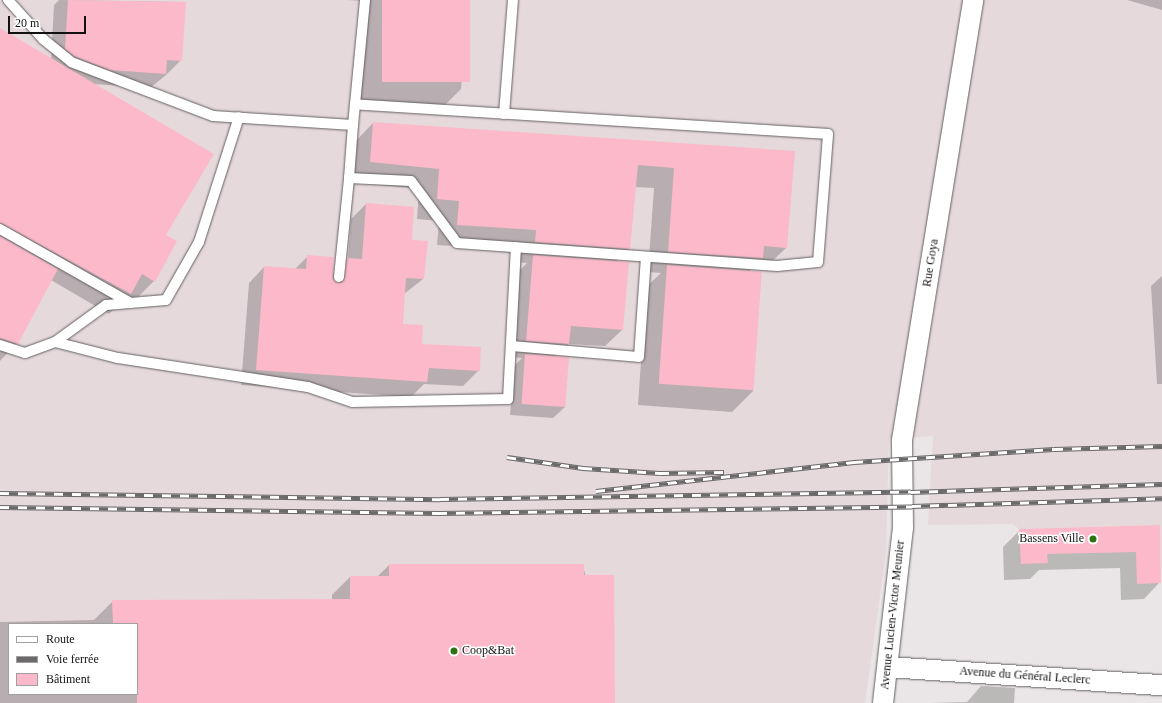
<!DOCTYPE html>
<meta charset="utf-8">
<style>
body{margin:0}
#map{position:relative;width:1162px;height:703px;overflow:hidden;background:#eae6e7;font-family:"Times New Roman",serif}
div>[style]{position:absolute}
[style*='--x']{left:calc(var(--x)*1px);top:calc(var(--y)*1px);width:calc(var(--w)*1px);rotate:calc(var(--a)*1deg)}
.built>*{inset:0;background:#e6d9dc}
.shadow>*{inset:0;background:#0003}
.building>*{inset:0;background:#fcb9c9;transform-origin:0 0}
.roads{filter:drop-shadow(0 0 1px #636061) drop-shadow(0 0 1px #636061)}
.service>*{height:10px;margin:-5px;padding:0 5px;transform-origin:5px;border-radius:5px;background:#fff}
.minor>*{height:20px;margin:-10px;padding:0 10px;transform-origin:10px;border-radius:10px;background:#fff}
.rail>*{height:4.5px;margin-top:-2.25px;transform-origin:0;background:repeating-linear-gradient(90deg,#fff 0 9px,#6b696a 0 18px);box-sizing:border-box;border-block:1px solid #6b696a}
.dots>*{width:11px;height:11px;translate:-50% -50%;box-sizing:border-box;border:2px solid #fff;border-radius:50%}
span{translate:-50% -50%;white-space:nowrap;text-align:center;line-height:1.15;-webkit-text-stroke:3px #fff;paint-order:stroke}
.street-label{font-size:12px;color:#121111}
.poi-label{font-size:12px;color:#121111}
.right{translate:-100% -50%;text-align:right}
.left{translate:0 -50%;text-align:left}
.legend{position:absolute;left:8px;top:623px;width:130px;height:72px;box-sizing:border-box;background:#fff;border:1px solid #a0a0a0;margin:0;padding:5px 7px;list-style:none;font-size:12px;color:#121111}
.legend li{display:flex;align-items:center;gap:8px;height:20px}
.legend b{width:20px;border:1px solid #a0a0a0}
.scale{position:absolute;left:8px;top:16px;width:78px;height:18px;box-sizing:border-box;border:2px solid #121111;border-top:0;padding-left:5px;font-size:12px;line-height:14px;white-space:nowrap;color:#121111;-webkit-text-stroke:3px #fff;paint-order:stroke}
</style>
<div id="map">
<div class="built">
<i style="clip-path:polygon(evenodd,0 0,1162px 0,1162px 580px,1159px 525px,1019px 529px,1013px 524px,928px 525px,933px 436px,889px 439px,886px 553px,865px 703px,0 703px,0 0,9px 624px,137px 624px,137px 694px,9px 694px,9px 624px)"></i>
</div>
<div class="shadow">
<i style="clip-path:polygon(59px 0,184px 2px,181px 60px,166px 75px,150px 88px,93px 84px,165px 235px,154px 281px,133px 302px,126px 298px,109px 314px,51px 280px,17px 343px,0 361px,0 29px,51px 60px,54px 5px)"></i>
<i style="clip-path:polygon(346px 0,468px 0,461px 89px,442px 108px,356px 101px,364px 1px)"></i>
<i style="clip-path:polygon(1127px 0,1162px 0,1162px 10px)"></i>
<i style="clip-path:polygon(373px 123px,794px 152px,786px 248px,765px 268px,753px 267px,749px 272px,753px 391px,732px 412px,638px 405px,646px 287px,661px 273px,648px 272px,654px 188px,635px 187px,629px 248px,616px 262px,622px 330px,605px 346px,569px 344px,555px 357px,565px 407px,553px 418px,510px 415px,514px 366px,522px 358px,510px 357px,517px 273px,527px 263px,515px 262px,516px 250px,437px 245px,439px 221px,417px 219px,419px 189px,350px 182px,353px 144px)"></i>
<i style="clip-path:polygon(366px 204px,411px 240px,426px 242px,423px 279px,404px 294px,402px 325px,420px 345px,479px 370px,463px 386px,424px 384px,411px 397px,241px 385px,249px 283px,264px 267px,295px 269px,308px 256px,332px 275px,348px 259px,351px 219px)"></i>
<i style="clip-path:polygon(1162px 276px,1162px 384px,1157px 384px,1151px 286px)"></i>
<i style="clip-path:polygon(1159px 526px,1160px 582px,1144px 599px,1121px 600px,1120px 568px,1039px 570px,1030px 579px,1004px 580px,1003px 547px,1020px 530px)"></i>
<i style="clip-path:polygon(evenodd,389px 565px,583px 565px,614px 703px,0 703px,0 622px,94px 620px,113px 601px,332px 600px,332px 595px,350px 577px,377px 577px,389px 565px,9px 624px,137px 624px,137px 694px,9px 694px,9px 624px)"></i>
<i style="clip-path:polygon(981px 686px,1015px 688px,1014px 703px,929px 703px,967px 702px)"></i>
</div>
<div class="building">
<i style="clip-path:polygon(68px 0,186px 2px,182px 61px,167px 60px,166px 74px,110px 70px,74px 56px,65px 49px)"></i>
<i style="left:382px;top:0;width:88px;height:82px"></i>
<i style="clip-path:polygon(0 28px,214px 154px,166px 235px,177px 241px,155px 282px,142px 274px,131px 294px,0 223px)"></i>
<i style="clip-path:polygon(373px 122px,795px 151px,787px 248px,764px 246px,763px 258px,668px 252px,674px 168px,638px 165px,630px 249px,535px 242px,536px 230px,457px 225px,459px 201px,437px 199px,439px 169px,370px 162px)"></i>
<i style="clip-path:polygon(366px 203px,414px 207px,412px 240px,428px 241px,424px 279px,406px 278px,403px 324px,423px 325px,422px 344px,481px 347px,480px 371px,429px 368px,427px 382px,256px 370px,264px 266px,306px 269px,307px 255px,334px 257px,333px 279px,342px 283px,347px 258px,362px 259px)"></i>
<i style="clip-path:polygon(0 236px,58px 269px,18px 344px,0 338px)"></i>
<i style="clip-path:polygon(533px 255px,629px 262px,623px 330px,571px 326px,569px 344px,526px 341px)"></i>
<i style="left:667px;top:265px;width:95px;height:119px;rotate:4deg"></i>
<i style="left:525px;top:354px;width:44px;height:50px;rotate:4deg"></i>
<i style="clip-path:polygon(1160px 525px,1161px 583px,1137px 584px,1136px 552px,1047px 554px,1048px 563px,1021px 564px,1019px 529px)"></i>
<i style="clip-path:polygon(389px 564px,584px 564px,584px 575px,614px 575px,615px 703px,137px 703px,137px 624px,113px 624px,112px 600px,350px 599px,350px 576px,389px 576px)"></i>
</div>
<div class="roads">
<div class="service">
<i style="--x:8;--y:0;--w:52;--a:48.1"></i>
<i style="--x:43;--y:39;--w:36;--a:39"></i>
<i style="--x:71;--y:62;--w:152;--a:20.8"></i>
<i style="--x:213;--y:116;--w:140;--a:3.7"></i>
<i style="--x:353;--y:125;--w:126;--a:-84.5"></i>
<i style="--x:504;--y:114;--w:114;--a:-85.5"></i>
<i style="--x:353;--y:125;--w:53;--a:94.3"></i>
<i style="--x:349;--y:178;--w:62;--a:2.8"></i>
<i style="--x:411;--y:181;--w:77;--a:53.4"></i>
<i style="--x:457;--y:243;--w:321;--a:4.1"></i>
<i style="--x:777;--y:266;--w:41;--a:-5.6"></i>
<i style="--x:818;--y:262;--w:128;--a:-85.5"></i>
<i style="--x:828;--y:134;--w:474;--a:-176.4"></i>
<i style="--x:0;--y:229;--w:150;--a:29.5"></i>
<i style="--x:339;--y:277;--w:100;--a:-84.2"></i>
<i style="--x:55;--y:342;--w:65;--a:14.3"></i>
<i style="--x:118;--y:358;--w:192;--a:8.7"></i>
<i style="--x:308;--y:387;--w:46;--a:18.8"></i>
<i style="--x:352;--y:402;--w:156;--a:-1.1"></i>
<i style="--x:508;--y:399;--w:152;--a:-87"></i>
<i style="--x:0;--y:345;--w:26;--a:18"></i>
<i style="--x:25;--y:353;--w:32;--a:-20"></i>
<i style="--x:55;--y:342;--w:63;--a:-36"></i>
<i style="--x:106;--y:305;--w:60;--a:-4.8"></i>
<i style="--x:166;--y:300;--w:67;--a:-60.4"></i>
<i style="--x:199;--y:242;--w:131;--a:-72.3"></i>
<i style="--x:511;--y:346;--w:128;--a:4.9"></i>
<i style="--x:639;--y:357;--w:100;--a:-86"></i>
</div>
<div class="minor">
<i style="--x:888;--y:667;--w:275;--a:3.8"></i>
<i style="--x:883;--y:703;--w:177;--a:-83.5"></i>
<i style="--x:903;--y:527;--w:87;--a:-90.7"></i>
<i style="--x:902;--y:440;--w:446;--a:-80.8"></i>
</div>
</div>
<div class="rail">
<i style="--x:507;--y:457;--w:77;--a:8.2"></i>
<i style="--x:583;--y:468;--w:77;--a:3.7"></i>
<i style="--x:660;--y:473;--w:64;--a:-0.9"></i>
<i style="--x:596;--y:491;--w:260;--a:-6.4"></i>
<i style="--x:854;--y:462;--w:200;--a:-3.7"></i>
<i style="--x:1054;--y:449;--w:108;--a:-1.6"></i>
<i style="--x:0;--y:493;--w:440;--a:0.8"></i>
<i style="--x:440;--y:499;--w:471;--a:-0.9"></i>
<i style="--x:911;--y:492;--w:251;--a:-1.8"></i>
<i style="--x:0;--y:507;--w:438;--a:0.8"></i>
<i style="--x:438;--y:513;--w:474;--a:-0.8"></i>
<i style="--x:912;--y:506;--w:250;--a:-1.8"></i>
</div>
<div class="dots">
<i style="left:1093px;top:539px;background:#2d7314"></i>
<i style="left:454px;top:651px;background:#2d7314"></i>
</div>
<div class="street-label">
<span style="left:931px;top:263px;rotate:-81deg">Rue Goya</span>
<span style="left:893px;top:615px;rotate:-84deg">Avenue Lucien-Victor Meunier</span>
<span style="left:1025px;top:676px;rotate:4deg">Avenue du Général Leclerc</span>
</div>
<div class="poi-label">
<span class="right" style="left:1084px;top:539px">Bassens Ville</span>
<span class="left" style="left:462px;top:651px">Coop&amp;Bat</span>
</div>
<ul class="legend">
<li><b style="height:5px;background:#fff"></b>Route</li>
<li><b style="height:5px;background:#6b696a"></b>Voie ferrée</li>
<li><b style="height:11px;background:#fcb9c9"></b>Bâtiment</li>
</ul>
<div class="scale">20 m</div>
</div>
